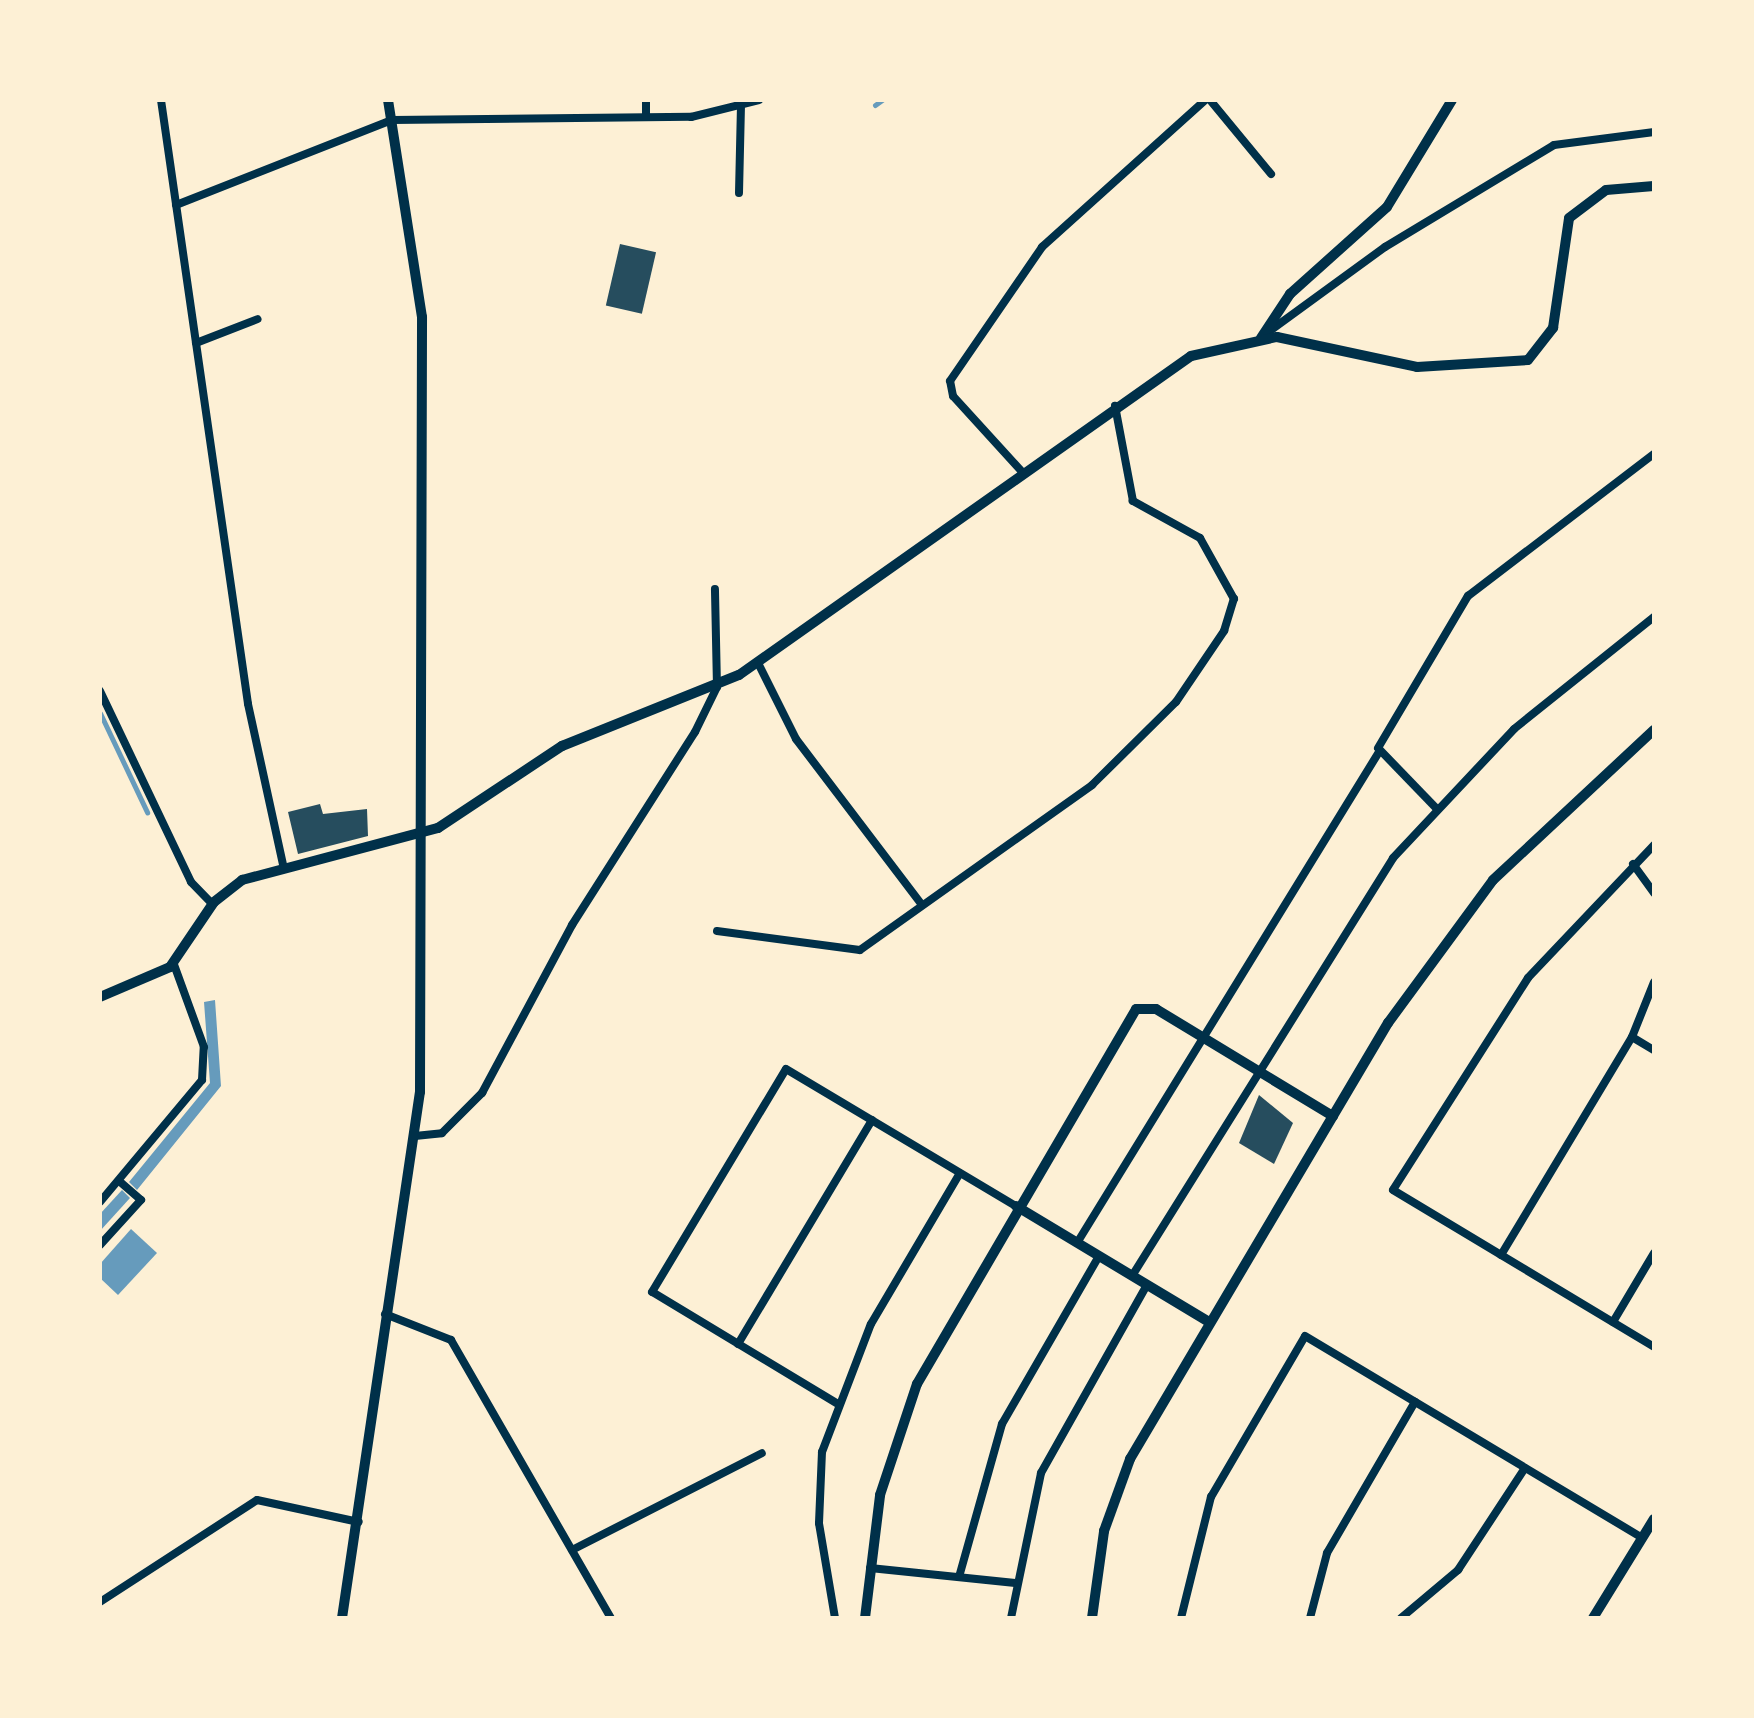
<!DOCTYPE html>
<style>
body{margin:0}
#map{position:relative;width:1754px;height:1718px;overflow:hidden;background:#fdf0d5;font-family:Signika,sans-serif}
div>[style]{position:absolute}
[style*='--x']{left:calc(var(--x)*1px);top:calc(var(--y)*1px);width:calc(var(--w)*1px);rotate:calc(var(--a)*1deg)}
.water>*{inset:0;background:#669bbc}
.stream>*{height:5px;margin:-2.5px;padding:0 2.5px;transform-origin:2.5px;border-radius:2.5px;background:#669bbc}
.building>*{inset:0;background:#264d5e;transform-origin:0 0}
.minor>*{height:8px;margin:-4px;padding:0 4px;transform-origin:4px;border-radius:4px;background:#003049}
.tertiary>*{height:10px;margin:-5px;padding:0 5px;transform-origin:5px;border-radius:5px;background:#003049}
span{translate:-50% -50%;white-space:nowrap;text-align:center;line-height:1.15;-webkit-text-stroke:10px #fdf0d5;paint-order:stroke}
.frame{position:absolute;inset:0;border:102px solid #fdf0d5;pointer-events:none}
</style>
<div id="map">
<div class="water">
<i style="clip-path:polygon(215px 1000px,221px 1086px,137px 1190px,129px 1182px,210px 1083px,204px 1002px)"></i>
<i style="clip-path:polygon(122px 1190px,130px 1198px,100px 1231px,100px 1214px)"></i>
<i style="clip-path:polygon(131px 1229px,157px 1253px,118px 1295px,100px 1278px,100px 1264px)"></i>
</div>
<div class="stream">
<i style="--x:875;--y:105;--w:9;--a:-36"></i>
<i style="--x:100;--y:713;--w:110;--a:64.6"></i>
</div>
<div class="building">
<i style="left:620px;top:244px;width:37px;height:63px;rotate:13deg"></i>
<i style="clip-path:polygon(320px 804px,323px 814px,367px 809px,368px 836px,298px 854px,288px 812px)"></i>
<i style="clip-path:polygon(1259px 1095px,1293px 1123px,1274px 1164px,1239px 1143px)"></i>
</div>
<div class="minor">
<i style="--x:161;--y:100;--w:610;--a:81.8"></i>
<i style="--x:248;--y:704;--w:169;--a:77.7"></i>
<i style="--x:1210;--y:100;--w:96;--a:50.5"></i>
<i style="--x:646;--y:117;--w:17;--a:-90"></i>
<i style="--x:739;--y:193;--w:85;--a:-88.7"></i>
<i style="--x:176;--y:205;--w:232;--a:-21.5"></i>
<i style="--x:392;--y:120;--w:299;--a:-0.6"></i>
<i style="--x:691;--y:117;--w:70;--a:-14"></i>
<i style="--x:1267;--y:333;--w:146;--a:-36.1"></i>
<i style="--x:1385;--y:247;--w:197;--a:-31.1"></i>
<i style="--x:1554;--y:145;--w:101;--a:-7.4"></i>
<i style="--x:196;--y:343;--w:66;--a:-21.2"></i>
<i style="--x:1024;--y:474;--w:105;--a:-132.3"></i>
<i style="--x:953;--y:396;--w:15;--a:-101"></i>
<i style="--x:950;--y:381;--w:163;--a:-55.5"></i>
<i style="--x:1042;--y:247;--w:219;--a:-42"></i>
<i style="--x:758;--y:663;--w:85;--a:63.4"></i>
<i style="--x:796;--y:739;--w:208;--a:52.8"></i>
<i style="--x:100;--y:691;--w:212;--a:64.5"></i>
<i style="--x:191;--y:882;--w:30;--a:46"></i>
<i style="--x:1436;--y:808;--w:83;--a:-134"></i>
<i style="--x:1378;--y:748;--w:177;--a:-59.4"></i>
<i style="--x:1468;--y:596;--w:234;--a:-37.4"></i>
<i style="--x:1654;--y:845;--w:183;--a:133.5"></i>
<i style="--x:1528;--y:978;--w:251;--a:122.5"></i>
<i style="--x:1393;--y:1190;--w:305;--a:31"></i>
<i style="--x:1633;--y:864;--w:36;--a:54"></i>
<i style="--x:717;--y:931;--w:144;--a:7.6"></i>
<i style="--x:860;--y:950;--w:285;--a:-35.4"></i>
<i style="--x:1092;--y:785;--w:118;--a:-44.7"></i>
<i style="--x:1176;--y:702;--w:86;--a:-55.9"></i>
<i style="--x:1224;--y:631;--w:34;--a:-73"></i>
<i style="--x:1234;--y:599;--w:70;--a:-119.1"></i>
<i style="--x:1200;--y:538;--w:77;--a:-151.1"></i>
<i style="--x:1133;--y:501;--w:97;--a:-100.7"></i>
<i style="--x:1632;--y:1037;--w:26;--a:31"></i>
<i style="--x:415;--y:1136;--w:27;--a:-6"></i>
<i style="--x:442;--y:1133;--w:57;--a:-45"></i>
<i style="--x:482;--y:1093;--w:191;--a:-61.8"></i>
<i style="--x:572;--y:925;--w:229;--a:-57.5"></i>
<i style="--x:695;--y:732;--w:50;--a:-63.9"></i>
<i style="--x:717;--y:687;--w:98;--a:-91.2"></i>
<i style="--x:100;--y:1202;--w:159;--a:-50.1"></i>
<i style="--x:202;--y:1080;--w:33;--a:-87"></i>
<i style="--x:204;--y:1047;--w:90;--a:-110"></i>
<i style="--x:1077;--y:1243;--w:576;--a:-58.41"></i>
<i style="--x:100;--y:1245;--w:61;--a:-47.7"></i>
<i style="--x:141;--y:1200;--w:29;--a:-139"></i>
<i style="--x:1501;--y:1255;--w:254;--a:-59"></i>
<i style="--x:1632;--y:1037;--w:59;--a:-68.2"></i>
<i style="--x:1132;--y:1276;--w:493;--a:-58"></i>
<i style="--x:1393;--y:858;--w:177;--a:-46.8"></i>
<i style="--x:1514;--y:729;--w:179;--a:-38.7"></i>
<i style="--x:385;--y:1314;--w:71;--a:21.5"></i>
<i style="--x:451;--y:1340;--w:321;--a:60.1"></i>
<i style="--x:1613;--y:1322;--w:80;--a:-59.3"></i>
<i style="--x:738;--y:1344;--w:261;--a:-59.1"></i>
<i style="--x:838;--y:1404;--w:217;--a:-148.9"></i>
<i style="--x:652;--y:1292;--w:260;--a:-59"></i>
<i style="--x:786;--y:1069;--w:268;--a:30.8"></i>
<i style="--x:572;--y:1550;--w:213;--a:-27"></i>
<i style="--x:870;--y:1568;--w:146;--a:5.9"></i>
<i style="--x:959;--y:1577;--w:159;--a:-74.3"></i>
<i style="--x:1002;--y:1424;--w:194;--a:-60"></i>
<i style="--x:100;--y:1602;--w:187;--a:-33"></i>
<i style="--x:257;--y:1500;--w:104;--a:12.2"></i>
<i style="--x:835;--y:1618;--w:96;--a:-99.6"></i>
<i style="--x:819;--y:1523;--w:71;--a:-87.6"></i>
<i style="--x:822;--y:1452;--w:137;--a:-69.1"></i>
<i style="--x:871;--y:1324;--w:175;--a:-59.5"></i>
<i style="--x:1011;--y:1618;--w:148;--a:-78.3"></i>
<i style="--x:1041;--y:1473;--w:216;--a:-60.6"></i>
<i style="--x:1181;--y:1618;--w:125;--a:-76.1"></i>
<i style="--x:1211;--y:1497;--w:186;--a:-59.7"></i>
<i style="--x:1305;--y:1336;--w:393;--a:30.9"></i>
<i style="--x:1310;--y:1618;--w:67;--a:-75.3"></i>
<i style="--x:1327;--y:1553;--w:175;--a:-59.8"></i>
<i style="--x:1401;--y:1618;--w:75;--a:-40.1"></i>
<i style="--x:1458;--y:1570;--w:122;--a:-56.7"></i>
</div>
<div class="tertiary">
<i style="--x:1261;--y:338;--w:53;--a:-56.6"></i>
<i style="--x:1290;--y:294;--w:130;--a:-41.9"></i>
<i style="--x:1387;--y:207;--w:125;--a:-58.7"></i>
<i style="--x:100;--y:997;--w:76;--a:-23.2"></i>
<i style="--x:170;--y:967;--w:78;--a:-55.9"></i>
<i style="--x:214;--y:902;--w:36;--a:-38"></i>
<i style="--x:242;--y:880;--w:203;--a:-14.9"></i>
<i style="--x:438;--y:828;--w:149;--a:-33.5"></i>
<i style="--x:562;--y:746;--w:191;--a:-21.9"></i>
<i style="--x:739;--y:675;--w:553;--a:-35.21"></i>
<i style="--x:1191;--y:356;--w:88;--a:-12.5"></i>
<i style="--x:1277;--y:337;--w:143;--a:12.1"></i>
<i style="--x:1417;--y:367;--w:111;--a:-3.6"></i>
<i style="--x:1528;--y:360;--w:41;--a:-52"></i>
<i style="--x:1553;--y:328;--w:111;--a:-81.7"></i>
<i style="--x:1569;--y:218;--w:46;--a:-37.1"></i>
<i style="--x:1606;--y:190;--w:48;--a:-4.8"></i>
<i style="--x:1016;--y:1206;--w:225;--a:31"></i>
<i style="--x:342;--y:1618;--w:532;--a:-81.57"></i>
<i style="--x:420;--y:1092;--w:775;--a:-89.85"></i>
<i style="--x:422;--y:317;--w:220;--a:-98.9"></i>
<i style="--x:865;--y:1618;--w:124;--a:-83"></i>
<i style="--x:880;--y:1495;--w:117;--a:-71.6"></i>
<i style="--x:917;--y:1384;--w:434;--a:-59.7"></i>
<i style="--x:1136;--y:1009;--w:20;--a:0"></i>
<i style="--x:1156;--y:1009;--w:207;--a:31.2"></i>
<i style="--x:1092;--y:1618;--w:88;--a:-82.1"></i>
<i style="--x:1104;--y:1531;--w:77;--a:-70.1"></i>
<i style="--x:1130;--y:1459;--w:507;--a:-59.39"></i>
<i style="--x:1388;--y:1023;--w:177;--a:-53.7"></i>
<i style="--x:1493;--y:880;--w:220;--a:-43"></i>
<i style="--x:1593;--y:1618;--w:116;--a:-58.4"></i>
</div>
<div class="frame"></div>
</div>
